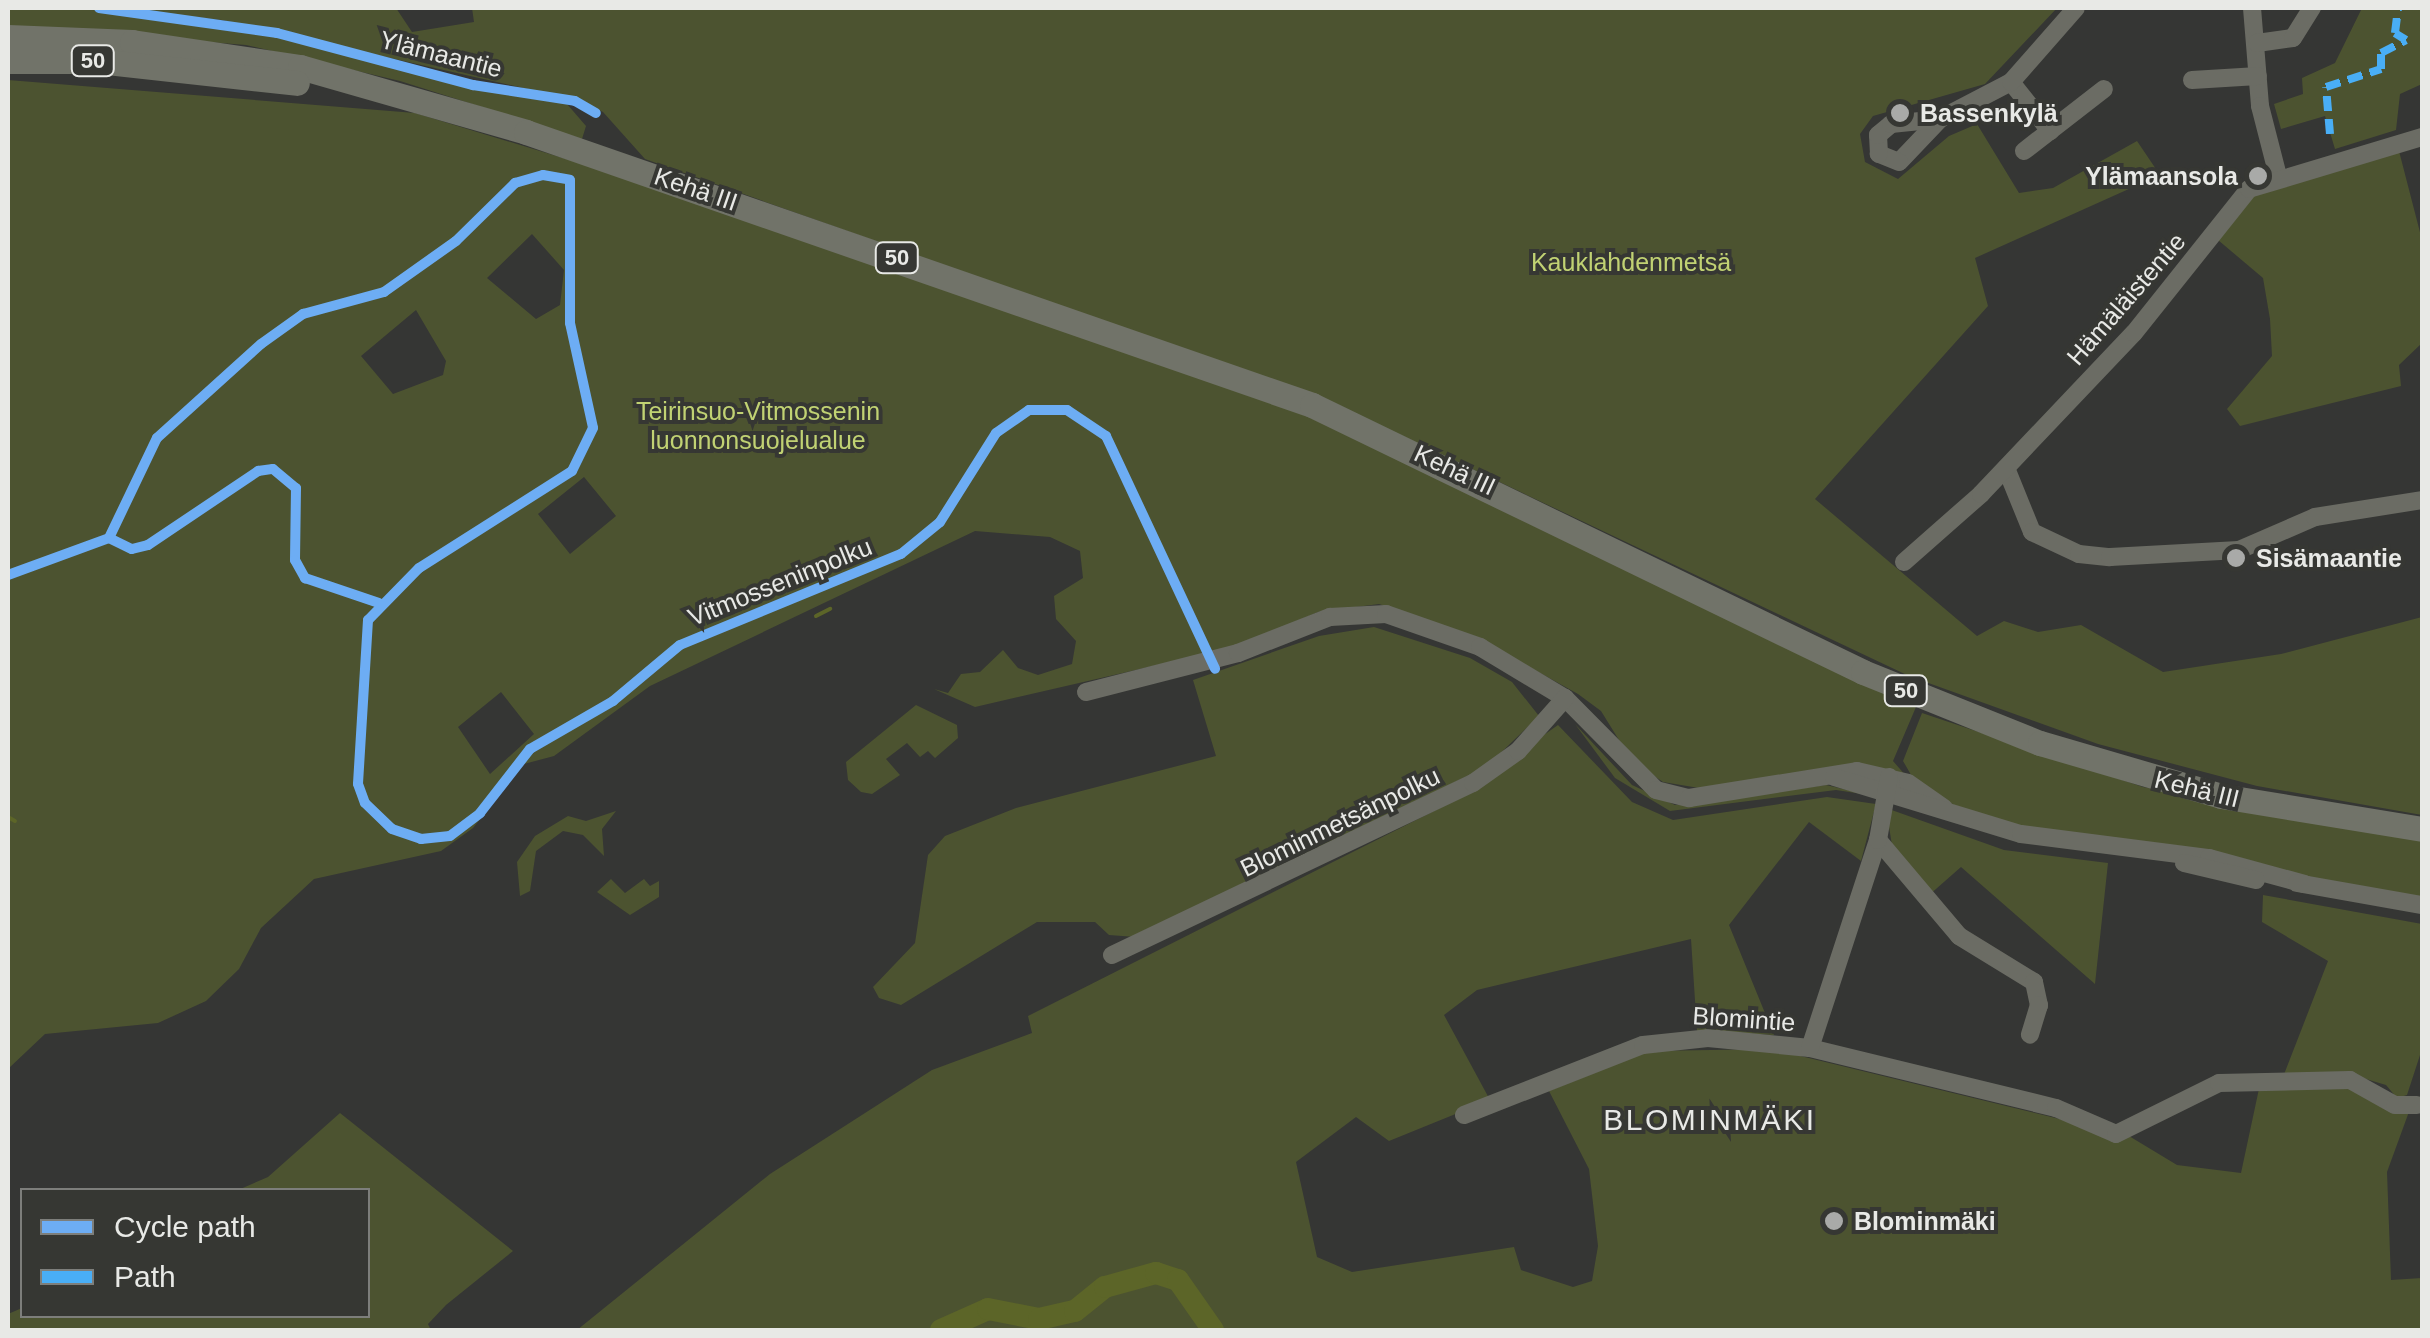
<!DOCTYPE html>
<meta charset="utf-8">
<style>
body{margin:0}
#map{position:relative;width:2430px;height:1338px;overflow:hidden;background:#353634;font-family:Arial,sans-serif}
div>[style]{position:absolute}
[style*='--x']{left:calc(var(--x)*1px);top:calc(var(--y)*1px);width:calc(var(--w)*1px);rotate:calc(var(--a)*1deg)}
.green>*{inset:0;background:#4c5330}
.stream>*{height:4px;margin:-2px;padding:0 2px;transform-origin:2px;border-radius:2px;background:#5c6528}
.river>*{height:22px;margin:-11px;padding:0 11px;transform-origin:11px;border-radius:11px;background:#5c6528}
.minor>*{height:18px;margin:-9px;padding:0 9px;transform-origin:9px;border-radius:9px;background:#6b6c64}
.highway>*{height:25px;margin:-12.5px;padding:0 12.5px;transform-origin:12.5px;border-radius:12.5px;background:#717369}
.quiet>*{height:8px;margin-top:-4px;transform-origin:0;background:repeating-linear-gradient(90deg,#49aef6 0 15px,transparent 0 23px)}
.cycleway>*{height:10px;margin:-5px;padding:0 5px;transform-origin:5px;border-radius:5px;background:#6dadf4}
.dots>*{width:28px;height:28px;translate:-50% -50%;box-sizing:border-box;border:5px solid #363733;border-radius:50%}
span{translate:-50% -50%;white-space:nowrap;text-align:center;line-height:1.15;-webkit-text-stroke:8px #363733;paint-order:stroke}
.shield-label span{padding:2px 8px;background:#363733;border:2px solid;border-radius:8px;-webkit-text-stroke-width:0}
.shield-label{font-size:22px;color:#e8e9e6;font-weight:700}
.street-label{font-size:25px;color:#e8e9e6}
.poi-label{font-size:25px;color:#e8e9e6;font-weight:700}
.left{translate:0 -50%;text-align:left}
.right{translate:-100% -50%;text-align:right}
.park-label{font-size:25px;color:#c1d273}
.quarter-label{font-size:30px;color:#e8e9e6;letter-spacing:2.5px}
.frame{position:absolute;inset:0;border:10px solid #e8e9e6;pointer-events:none}
.legend{position:absolute;left:20px;top:1188px;width:350px;height:130px;box-sizing:border-box;background:#363733;border:2px solid #7d7e7b;margin:0;padding:12px 18px;list-style:none;font-size:30px;color:#e8e9e6}
.legend li{display:flex;align-items:center;gap:20px;height:50px}
.legend b{width:50px;border:2px solid #7d7e7b}
</style>
<div id="map">
<div class="green">
<i style="clip-path:polygon(8px 8px,90px 8px,289px 39px,458px 85px,567px 104px,586px 126px,582px 139px,400px 81px,246px 45px,8px 26px)"></i>
<i style="clip-path:polygon(107px 8px,396px 8px,412px 32px,474px 22px,472px 8px,2057px 8px,1985px 84px,1873px 116px,1860px 134px,1865px 162px,1898px 179px,1949px 136px,1977px 124px,2019px 193px,2053px 188px,2137px 141px,2160px 175px,1975px 258px,1988px 306px,1815px 499px,1977px 636px,2004px 621px,2038px 632px,2081px 625px,2163px 672px,2281px 654px,2422px 617px,2422px 815px,2257px 786px,2098px 744px,1909px 676px,1339px 406px,645px 159px,603px 112px,581px 101px,222px 20px)"></i>
<i style="clip-path:polygon(2362px 8px,2422px 8px,2422px 84px,2400px 94px,2396px 130px,2335px 149px,2325px 116px,2281px 129px,2274px 104px,2303px 94px,2302px 78px,2335px 63px)"></i>
<i style="clip-path:polygon(evenodd,8px 80px,415px 113px,655px 186px,1239px 389px,1373px 443px,1916px 707px,1893px 761px,1907px 777px,1705px 789px,1663px 782px,1632px 761px,1601px 711px,1578px 694px,1477px 638px,1379px 604px,1318px 612px,1240px 646px,975px 707px,934px 689px,948px 693px,961px 674px,980px 672px,1003px 650px,1018px 668px,1038px 675px,1072px 664px,1076px 641px,1056px 619px,1054px 596px,1083px 578px,1080px 551px,1050px 537px,975px 531px,650px 686px,554px 756px,524px 764px,473px 828px,441px 851px,314px 879px,261px 928px,239px 969px,206px 1001px,158px 1023px,45px 1034px,8px 1069px,8px 80px,532px 234px,564px 270px,560px 305px,536px 319px,487px 278px,532px 234px,8px 80px,416px 310px,446px 361px,443px 375px,393px 394px,361px 356px,416px 310px,8px 80px,584px 477px,616px 516px,570px 554px,538px 514px,584px 477px,8px 80px,501px 692px,534px 734px,490px 774px,458px 727px,501px 692px)"></i>
<i style="clip-path:polygon(2399px 151px,2422px 240px,2422px 343px,2399px 365px,2401px 386px,2240px 426px,2227px 409px,2272px 356px,2270px 319px,2263px 278px,2218px 240px,2251px 197px)"></i>
<i style="clip-path:polygon(1374px 627px,1470px 658px,1512px 682px,1539px 716px,1486px 767px,1136px 937px,1109px 935px,1095px 922px,1037px 922px,901px 1005px,879px 998px,873px 987px,915px 943px,928px 855px,945px 836px,1016px 808px,1216px 756px,1193px 680px,1319px 636px)"></i>
<i style="clip-path:polygon(916px 705px,957px 725px,958px 738px,935px 758px,928px 751px,920px 757px,907px 743px,886px 759px,900px 775px,872px 794px,861px 792px,848px 780px,846px 762px)"></i>
<i style="clip-path:polygon(1922px 713px,2143px 787px,2422px 840px,2422px 898px,2022px 828px,1954px 805px,1914px 780px,1903px 761px)"></i>
<i style="clip-path:polygon(1575px 724px,1632px 785px,1675px 805px,1826px 785px,1869px 795px,1836px 790px,1670px 811px,1615px 778px)"></i>
<i style="clip-path:polygon(1558px 725px,1632px 802px,1673px 820px,1827px 797px,1876px 804px,1861px 861px,1809px 822px,1729px 925px,1774px 1035px,1697px 1031px,1691px 939px,1477px 990px,1444px 1015px,1490px 1100px,1389px 1141px,1356px 1117px,1296px 1162px,1317px 1257px,1352px 1272px,1514px 1247px,1521px 1270px,1573px 1287px,1592px 1281px,1598px 1246px,1589px 1169px,1549px 1091px,1649px 1051px,1772px 1049px,2129px 1136px,2177px 1165px,2241px 1173px,2260px 1084px,2353px 1084px,2410px 1109px,2387px 1172px,2391px 1280px,2422px 1278px,2422px 1330px,577px 1330px,770px 1174px,932px 1070px,1032px 1033px,1028px 1016px,1440px 808px)"></i>
<i style="clip-path:polygon(1886px 808px,2004px 850px,2108px 863px,2095px 984px,1961px 867px,1928px 896px,1895px 864px)"></i>
<i style="clip-path:polygon(616px 811px,602px 829px,604px 856px,583px 835px,563px 831px,536px 851px,530px 891px,520px 896px,517px 862px,535px 836px,568px 816px,586px 821px)"></i>
<i style="clip-path:polygon(611px 879px,625px 893px,644px 879px,650px 886px,659px 881px,659px 897px,630px 915px,597px 892px)"></i>
<i style="clip-path:polygon(2263px 895px,2422px 924px,2422px 1049px,2407px 1095px,2397px 1098px,2386px 1085px,2349px 1074px,2283px 1077px,2328px 961px,2262px 922px)"></i>
<i style="clip-path:polygon(340px 1113px,513px 1251px,446px 1305px,428px 1324px,431px 1330px,8px 1330px,8px 1314px,22px 1308px,22px 1316px,368px 1316px,368px 1190px,238px 1190px,268px 1177px)"></i>
</div>
<div class="stream">
<i style="--x:816;--y:616;--w:16;--a:-27"></i>
<i style="--x:8;--y:817;--w:8;--a:30"></i>
</div>
<div class="river">
<i style="--x:941;--y:1330;--w:51;--a:-24.1"></i>
<i style="--x:988;--y:1309;--w:52;--a:11.1"></i>
<i style="--x:1039;--y:1319;--w:37;--a:-13"></i>
<i style="--x:1075;--y:1311;--w:38;--a:-39"></i>
<i style="--x:1105;--y:1287;--w:53;--a:-15.4"></i>
<i style="--x:1156;--y:1273;--w:23;--a:18"></i>
<i style="--x:1178;--y:1280;--w:61;--a:55"></i>
</div>
<div class="minor">
<i style="--x:2252;--y:8;--w:98;--a:85.3"></i>
<i style="--x:2260;--y:106;--w:72;--a:75.6"></i>
<i style="--x:2257;--y:43;--w:36;--a:-8"></i>
<i style="--x:2293;--y:38;--w:36;--a:-58"></i>
<i style="--x:2192;--y:80;--w:66;--a:-3.5"></i>
<i style="--x:2011;--y:82;--w:63;--a:51.5"></i>
<i style="--x:1940;--y:119;--w:59;--a:133.6"></i>
<i style="--x:1899;--y:162;--w:22;--a:-158"></i>
<i style="--x:1879;--y:154;--w:19;--a:-93"></i>
<i style="--x:1878;--y:135;--w:17;--a:-40"></i>
<i style="--x:1891;--y:124;--w:49;--a:-5.8"></i>
<i style="--x:1940;--y:119;--w:80;--a:-27.5"></i>
<i style="--x:2011;--y:82;--w:98;--a:-48.7"></i>
<i style="--x:2024;--y:151;--w:101;--a:-37.8"></i>
<i style="--x:2006;--y:468;--w:69;--a:67.9"></i>
<i style="--x:2032;--y:532;--w:52;--a:25.1"></i>
<i style="--x:2079;--y:554;--w:31;--a:6"></i>
<i style="--x:2110;--y:557;--w:129;--a:-3.1"></i>
<i style="--x:2239;--y:550;--w:83;--a:-23.5"></i>
<i style="--x:2315;--y:517;--w:108;--a:-9"></i>
<i style="--x:1904;--y:562;--w:103;--a:-41.4"></i>
<i style="--x:1981;--y:494;--w:222;--a:-46.5"></i>
<i style="--x:2134;--y:333;--w:184;--a:-51.4"></i>
<i style="--x:2249;--y:189;--w:181;--a:-16.7"></i>
<i style="--x:1086;--y:692;--w:157;--a:-14.4"></i>
<i style="--x:1238;--y:653;--w:99;--a:-21.4"></i>
<i style="--x:1330;--y:617;--w:56;--a:-3.1"></i>
<i style="--x:1386;--y:614;--w:100;--a:19.3"></i>
<i style="--x:1480;--y:647;--w:99;--a:31"></i>
<i style="--x:1565;--y:698;--w:129;--a:45.3"></i>
<i style="--x:1656;--y:790;--w:34;--a:14"></i>
<i style="--x:1689;--y:798;--w:170;--a:-9.1"></i>
<i style="--x:1857;--y:771;--w:52;--a:13.2"></i>
<i style="--x:1908;--y:783;--w:44;--a:34.8"></i>
<i style="--x:1834;--y:777;--w:195;--a:17"></i>
<i style="--x:2021;--y:834;--w:190;--a:7.3"></i>
<i style="--x:2209;--y:858;--w:99;--a:15.2"></i>
<i style="--x:1878;--y:840;--w:126;--a:49.8"></i>
<i style="--x:1959;--y:936;--w:88;--a:31.5"></i>
<i style="--x:2034;--y:982;--w:24;--a:78"></i>
<i style="--x:2039;--y:1005;--w:31;--a:107"></i>
<i style="--x:2184;--y:863;--w:74;--a:13.3"></i>
<i style="--x:2297;--y:883;--w:127;--a:10"></i>
<i style="--x:1112;--y:955;--w:400;--a:-25.5"></i>
<i style="--x:1473;--y:783;--w:55;--a:-35.4"></i>
<i style="--x:1518;--y:751;--w:71;--a:-48.4"></i>
<i style="--x:1810;--y:1048;--w:253;--a:13.7"></i>
<i style="--x:2056;--y:1108;--w:65;--a:23.4"></i>
<i style="--x:2116;--y:1134;--w:115;--a:-26.3"></i>
<i style="--x:2219;--y:1083;--w:131;--a:-1.3"></i>
<i style="--x:2350;--y:1080;--w:51;--a:29.1"></i>
<i style="--x:2395;--y:1105;--w:22;--a:0"></i>
<i style="--x:1464;--y:1115;--w:192;--a:-21.4"></i>
<i style="--x:1643;--y:1045;--w:65;--a:-6.1"></i>
<i style="--x:1708;--y:1038;--w:102;--a:5.6"></i>
<i style="--x:1810;--y:1048;--w:219;--a:-71.9"></i>
<i style="--x:1878;--y:840;--w:64;--a:-80.1"></i>
</div>
<div class="highway">
<i style="--x:8;--y:37;--w:124;--a:2.3"></i>
<i style="--x:132;--y:42;--w:170;--a:8.5"></i>
<i style="--x:300;--y:67;--w:235;--a:16"></i>
<i style="--x:526;--y:132;--w:832;--a:19.15"></i>
<i style="--x:1312;--y:405;--w:612;--a:25.85"></i>
<i style="--x:1863;--y:672;--w:191;--a:21.9"></i>
<i style="--x:2040;--y:743;--w:189;--a:16.3"></i>
<i style="--x:2221;--y:796;--w:204;--a:9.3"></i>
<i style="--x:8;--y:61;--w:90;--a:0"></i>
<i style="--x:98;--y:61;--w:200;--a:6.3"></i>
</div>
<div class="quiet">
<i style="--x:2330;--y:134;--w:47;--a:-94.9"></i>
<i style="--x:2326;--y:87;--w:58;--a:-18.1"></i>
<i style="--x:2381;--y:69;--w:16;--a:-90"></i>
<i style="--x:2381;--y:53;--w:28;--a:-27"></i>
<i style="--x:2406;--y:40;--w:13;--a:-148"></i>
<i style="--x:2395;--y:33;--w:25;--a:-83"></i>
</div>
<div class="cycleway">
<i style="--x:99;--y:8;--w:180;--a:8"></i>
<i style="--x:277;--y:33;--w:203;--a:14.9"></i>
<i style="--x:473;--y:85;--w:103;--a:8.9"></i>
<i style="--x:575;--y:101;--w:24;--a:30"></i>
<i style="--x:109;--y:538;--w:25;--a:26"></i>
<i style="--x:132;--y:549;--w:16;--a:-14"></i>
<i style="--x:148;--y:545;--w:133;--a:-33.9"></i>
<i style="--x:258;--y:471;--w:15;--a:-8"></i>
<i style="--x:273;--y:469;--w:30;--a:40"></i>
<i style="--x:296;--y:488;--w:72;--a:90.8"></i>
<i style="--x:295;--y:560;--w:21;--a:61"></i>
<i style="--x:305;--y:578;--w:78;--a:18.7"></i>
<i style="--x:8;--y:575;--w:108;--a:-20.1"></i>
<i style="--x:109;--y:538;--w:111;--a:-64.4"></i>
<i style="--x:157;--y:438;--w:140;--a:-42.1"></i>
<i style="--x:261;--y:344;--w:52;--a:-35.5"></i>
<i style="--x:303;--y:314;--w:84;--a:-15.2"></i>
<i style="--x:384;--y:292;--w:88;--a:-35.3"></i>
<i style="--x:456;--y:241;--w:83;--a:-44.5"></i>
<i style="--x:515;--y:183;--w:29;--a:-16"></i>
<i style="--x:543;--y:175;--w:27;--a:10"></i>
<i style="--x:570;--y:180;--w:143;--a:90"></i>
<i style="--x:570;--y:323;--w:107;--a:77.6"></i>
<i style="--x:593;--y:428;--w:48;--a:116"></i>
<i style="--x:572;--y:471;--w:181;--a:147.6"></i>
<i style="--x:419;--y:568;--w:73;--a:134.4"></i>
<i style="--x:368;--y:620;--w:164;--a:93.5"></i>
<i style="--x:358;--y:784;--w:20;--a:70"></i>
<i style="--x:365;--y:803;--w:37;--a:44"></i>
<i style="--x:392;--y:829;--w:31;--a:19"></i>
<i style="--x:421;--y:839;--w:29;--a:-6"></i>
<i style="--x:450;--y:836;--w:38;--a:-37"></i>
<i style="--x:480;--y:813;--w:81;--a:-52"></i>
<i style="--x:530;--y:749;--w:96;--a:-30"></i>
<i style="--x:613;--y:701;--w:87;--a:-39.9"></i>
<i style="--x:680;--y:645;--w:239;--a:-22.4"></i>
<i style="--x:901;--y:554;--w:50;--a:-39.4"></i>
<i style="--x:940;--y:522;--w:105;--a:-57.8"></i>
<i style="--x:996;--y:433;--w:40;--a:-34.9"></i>
<i style="--x:1029;--y:410;--w:38;--a:0"></i>
<i style="--x:1067;--y:410;--w:47;--a:33.7"></i>
<i style="--x:1106;--y:436;--w:257;--a:64.9"></i>
</div>
<div class="dots">
<i style="left:1900px;top:113px;background:#a9aaa8"></i>
<i style="left:2258px;top:176px;background:#a9aaa8"></i>
<i style="left:2236px;top:558px;background:#a9aaa8"></i>
<i style="left:1834px;top:1221px;background:#a9aaa8"></i>
</div>
<div class="shield-label">
<span style="left:93px;top:61px">50</span>
<span style="left:897px;top:258px">50</span>
<span style="left:1906px;top:691px">50</span>
</div>
<div class="street-label">
<span style="left:441px;top:54px;rotate:14deg">Ylämaantie</span>
<span style="left:696px;top:189px;rotate:19deg">Kehä III</span>
<span style="left:2126px;top:299px;rotate:-49deg">Hämäläistentie</span>
<span style="left:1455px;top:470px;rotate:25deg">Kehä III</span>
<span style="left:780px;top:582px;rotate:-22deg">Vitmosseninpolku</span>
<span style="left:2197px;top:789px;rotate:14deg">Kehä III</span>
<span style="left:1340px;top:822px;rotate:-26deg">Blominmetsänpolku</span>
<span style="left:1744px;top:1019px;rotate:4deg">Blomintie</span>
</div>
<div class="poi-label">
<span class="left" style="left:1920px;top:113px">Bassenkylä</span>
<span class="right" style="left:2238px;top:176px">Ylämaansola</span>
<span class="left" style="left:2256px;top:558px">Sisämaantie</span>
<span class="left" style="left:1854px;top:1221px">Blominmäki</span>
</div>
<div class="park-label">
<span style="left:1631px;top:262px">Kauklahdenmetsä</span>
<span style="left:758px;top:426px">Teirinsuo-Vitmossenin<br>luonnonsuojelualue</span>
</div>
<div class="quarter-label">
<span style="left:1710px;top:1120px">BLOMINMÄKI</span>
</div>
<div class="frame"></div>
<ul class="legend">
<li><b style="height:12px;background:#6dadf4"></b>Cycle path</li>
<li><b style="height:12px;background:#49aef6"></b>Path</li>
</ul>
</div>
